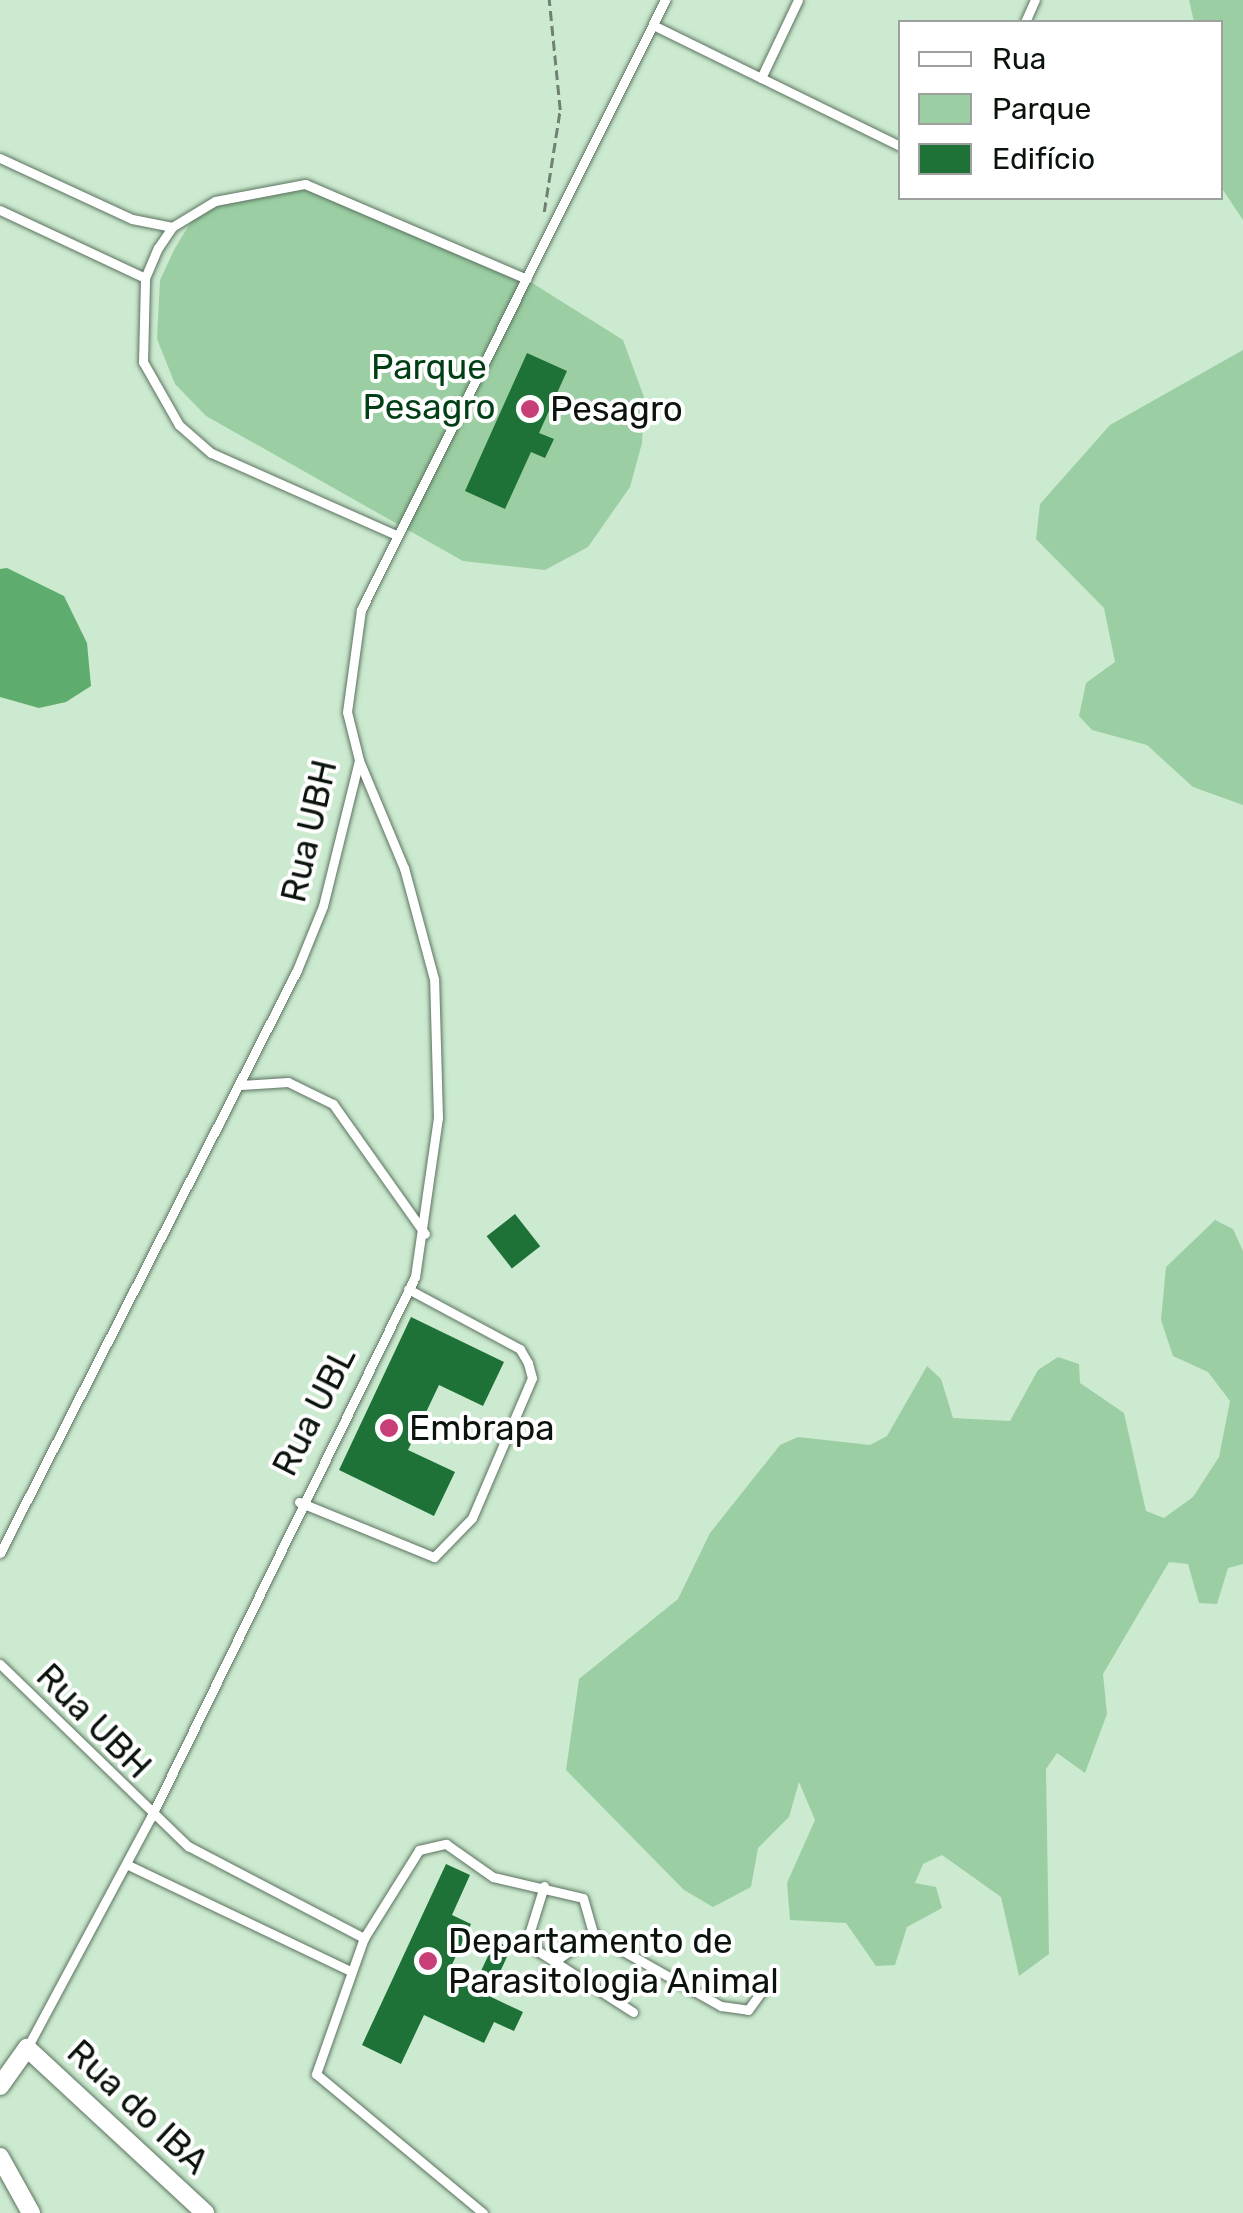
<!DOCTYPE html>
<meta charset="utf-8">
<style>
body{margin:0}
#map{position:relative;width:1243px;height:2213px;overflow:hidden;background:#dcf6df;font-family:Rubik,sans-serif}
div>[style]{position:absolute}
[style*='--x']{left:calc(var(--x)*1px);top:calc(var(--y)*1px);width:calc(var(--w)*1px);rotate:calc(var(--a)*1deg)}
.built>*{inset:0;background:#cbeacf}
.green>*{inset:0;background:#9bcfa3}
.water>*{inset:0;background:#5ead6e}
.building>*{inset:0;background:#1e7237;transform-origin:0 0}
.path>*{height:2.5px;margin-top:-1.25px;transform-origin:0;background:repeating-linear-gradient(90deg,#708172 0 10px,transparent 0 15px)}
.roads{filter:drop-shadow(0 0 2px #5c7360) drop-shadow(0 0 2px #5c7360)}
.lane>*{height:9px;margin:-4.5px;padding:0 4.5px;transform-origin:4.5px;border-radius:4.5px;background:#fff}
.street>*{height:18px;margin:-9px;padding:0 9px;transform-origin:9px;border-radius:9px;background:#fff}
.dots>*{width:28px;height:28px;translate:-50% -50%;box-sizing:border-box;border:5px solid #fff;border-radius:50%}
span{translate:-50% -50%;white-space:nowrap;text-align:center;line-height:1.15;-webkit-text-stroke:8px #fff;paint-order:stroke}
.park-label{font-size:35px;color:#003f16}
.poi-label{font-size:35px;color:#0a130c}
.left{translate:0 -50%;text-align:left}
.street-label{font-size:35px;color:#0a130c}
.legend{position:absolute;left:898px;top:20px;width:325px;height:180px;box-sizing:border-box;background:#fff;border:2px solid #9da19e;margin:0;padding:12px 18px;list-style:none;font-size:30px;color:#0a130c}
.legend li{display:flex;align-items:center;gap:20px;height:50px}
.legend b{width:50px;border:2px solid #9da19e}
</style>
<div id="map">
<div class="built">
<i style="clip-path:polygon(evenodd,0 0,1243px 0,1243px 2213px,0 2213px,0 0,900px 22px,1220px 22px,1220px 198px,900px 198px,900px 22px)"></i>
</div>
<div class="green">
<i style="clip-path:polygon(1189px 0,1243px 0,1243px 220px,1221px 187px,1220px 22px,1194px 22px)"></i>
<i style="clip-path:polygon(279px 185px,322px 187px,521px 276px,623px 340px,644px 397px,642px 443px,630px 487px,588px 547px,545px 570px,463px 561px,206px 416px,175px 384px,157px 339px,160px 280px,175px 248px,196px 214px)"></i>
<i style="clip-path:polygon(1243px 350px,1243px 805px,1193px 787px,1147px 745px,1092px 730px,1079px 716px,1086px 683px,1115px 662px,1104px 608px,1036px 539px,1040px 504px,1110px 425px)"></i>
<i style="clip-path:polygon(1215px 1220px,1233px 1229px,1243px 1251px,1243px 1564px,1228px 1568px,1217px 1604px,1199px 1603px,1188px 1564px,1169px 1562px,1103px 1674px,1107px 1714px,1085px 1773px,1057px 1753px,1046px 1769px,1049px 1954px,1019px 1976px,1001px 1897px,942px 1855px,923px 1864px,915px 1883px,936px 1887px,942px 1908px,907px 1927px,895px 1965px,876px 1966px,846px 1923px,790px 1920px,787px 1883px,815px 1820px,799px 1782px,789px 1817px,758px 1848px,751px 1887px,713px 1907px,684px 1890px,566px 1770px,579px 1679px,678px 1599px,710px 1533px,780px 1445px,798px 1437px,870px 1445px,887px 1436px,927px 1366px,941px 1379px,953px 1418px,1010px 1421px,1038px 1370px,1058px 1357px,1079px 1364px,1080px 1383px,1124px 1413px,1146px 1511px,1164px 1518px,1193px 1497px,1219px 1457px,1230px 1401px,1208px 1372px,1173px 1356px,1161px 1320px,1166px 1267px)"></i>
</div>
<div class="water">
<i style="clip-path:polygon(7px 568px,64px 596px,87px 643px,91px 686px,66px 702px,39px 708px,0 697px,0 569px)"></i>
</div>
<div class="building">
<i style="clip-path:polygon(527px 353px,567px 371px,539px 433px,554px 439px,545px 458px,531px 452px,505px 509px,465px 491px)"></i>
<i style="left:515px;top:1214px;width:41px;height:36px;rotate:52deg"></i>
<i style="clip-path:polygon(411px 1317px,504px 1362px,483px 1406px,439px 1385px,408px 1450px,455px 1472px,434px 1516px,339px 1470px)"></i>
<i style="clip-path:polygon(446px 1864px,470px 1875px,452px 1915px,471px 1924px,448px 1973px,474px 1986px,495px 1941px,511px 1948px,489px 1996px,523px 2012px,514px 2031px,494px 2022px,484px 2043px,424px 2015px,401px 2064px,362px 2045px)"></i>
</div>
<div class="path">
<i style="--x:544;--y:212;--w:103;--a:-81.1"></i>
<i style="--x:560;--y:110;--w:111;--a:-95.7"></i>
</div>
<div class="roads">
<div class="lane">
<i style="--x:1025;--y:22;--w:24;--a:-66"></i>
<i style="--x:653;--y:25;--w:275;--a:26.1"></i>
<i style="--x:761;--y:78;--w:86;--a:-64.6"></i>
<i style="--x:0;--y:158;--w:145;--a:24.8"></i>
<i style="--x:132;--y:219;--w:41;--a:11.3"></i>
<i style="--x:0;--y:210;--w:160;--a:25.1"></i>
<i style="--x:394;--y:534;--w:200;--a:-156.1"></i>
<i style="--x:211;--y:453;--w:43;--a:-138.8"></i>
<i style="--x:179;--y:425;--w:73;--a:-119.7"></i>
<i style="--x:143;--y:362;--w:84;--a:-88.6"></i>
<i style="--x:145;--y:278;--w:33;--a:-67"></i>
<i style="--x:158;--y:248;--w:25;--a:-56"></i>
<i style="--x:172;--y:227;--w:50;--a:-31.2"></i>
<i style="--x:215;--y:201;--w:92;--a:-10.7"></i>
<i style="--x:305;--y:184;--w:241;--a:23.2"></i>
<i style="--x:241;--y:1085;--w:47;--a:-3.7"></i>
<i style="--x:288;--y:1082;--w:50;--a:26.1"></i>
<i style="--x:333;--y:1104;--w:159;--a:54.7"></i>
<i style="--x:299;--y:1502;--w:146;--a:22.2"></i>
<i style="--x:434;--y:1557;--w:54;--a:-45.7"></i>
<i style="--x:472;--y:1518;--w:152;--a:-66.8"></i>
<i style="--x:532;--y:1378;--w:16;--a:-105"></i>
<i style="--x:528;--y:1363;--w:16;--a:-120"></i>
<i style="--x:520;--y:1349;--w:127;--a:-151.8"></i>
<i style="--x:0;--y:1553;--w:654;--a:-63"></i>
<i style="--x:297;--y:970;--w:69;--a:-67.9"></i>
<i style="--x:323;--y:906;--w:150;--a:-76.1"></i>
<i style="--x:359;--y:760;--w:49;--a:-104"></i>
<i style="--x:347;--y:712;--w:103;--a:-82.2"></i>
<i style="--x:361;--y:610;--w:682;--a:-63.51"></i>
<i style="--x:0;--y:1664;--w:262;--a:44.1"></i>
<i style="--x:188;--y:1846;--w:199;--a:27.6"></i>
<i style="--x:126;--y:1864;--w:248;--a:25.5"></i>
<i style="--x:544;--y:1886;--w:47;--a:107.3"></i>
<i style="--x:530;--y:1931;--w:22;--a:68"></i>
<i style="--x:538;--y:1951;--w:113;--a:32.7"></i>
<i style="--x:558;--y:1959;--w:43;--a:-35.5"></i>
<i style="--x:27;--y:2048;--w:262;--a:-61.8"></i>
<i style="--x:151;--y:1817;--w:601;--a:-63.95"></i>
<i style="--x:415;--y:1277;--w:161;--a:-81.8"></i>
<i style="--x:438;--y:1118;--w:139;--a:-91.6"></i>
<i style="--x:434;--y:979;--w:115;--a:-105.1"></i>
<i style="--x:404;--y:868;--w:114;--a:-112.7"></i>
<i style="--x:483;--y:2213;--w:217;--a:-140.2"></i>
<i style="--x:316;--y:2074;--w:144;--a:-70.6"></i>
<i style="--x:364;--y:1938;--w:104;--a:-58"></i>
<i style="--x:419;--y:1850;--w:28;--a:-13"></i>
<i style="--x:446;--y:1844;--w:57;--a:35.1"></i>
<i style="--x:493;--y:1877;--w:92;--a:13.1"></i>
<i style="--x:583;--y:1898;--w:37;--a:74"></i>
<i style="--x:593;--y:1934;--w:147;--a:29.4"></i>
<i style="--x:721;--y:2006;--w:27;--a:8"></i>
<i style="--x:748;--y:2010;--w:32;--a:-54"></i>
</div>
<div class="street">
<i style="--x:0;--y:2086;--w:47;--a:-54.6"></i>
<i style="--x:27;--y:2048;--w:243;--a:42.8"></i>
<i style="--x:0;--y:2157;--w:64;--a:61"></i>
</div>
</div>
<div class="dots">
<i style="left:530px;top:409px;background:#c83e77"></i>
<i style="left:389px;top:1428px;background:#c83e77"></i>
<i style="left:428px;top:1961px;background:#c83e77"></i>
</div>
<div class="park-label">
<span style="left:429px;top:387px">Parque<br>Pesagro</span>
</div>
<div class="poi-label">
<span class="left" style="left:550px;top:409px">Pesagro</span>
<span class="left" style="left:409px;top:1428px">Embrapa</span>
<span class="left" style="left:448px;top:1961px">Departamento de<br>Parasitologia Animal</span>
</div>
<div class="street-label">
<span style="left:309px;top:831px;rotate:-77deg">Rua UBH</span>
<span style="left:314px;top:1411px;rotate:-63deg">Rua UBL</span>
<span style="left:94px;top:1721px;rotate:45deg">Rua UBH</span>
<span style="left:138px;top:2107px;rotate:43deg">Rua do IBA</span>
</div>
<ul class="legend">
<li><b style="height:12px;background:#fff"></b>Rua</li>
<li><b style="height:28px;background:#9bcfa3"></b>Parque</li>
<li><b style="height:28px;background:#1e7237"></b>Edifício</li>
</ul>
</div>
